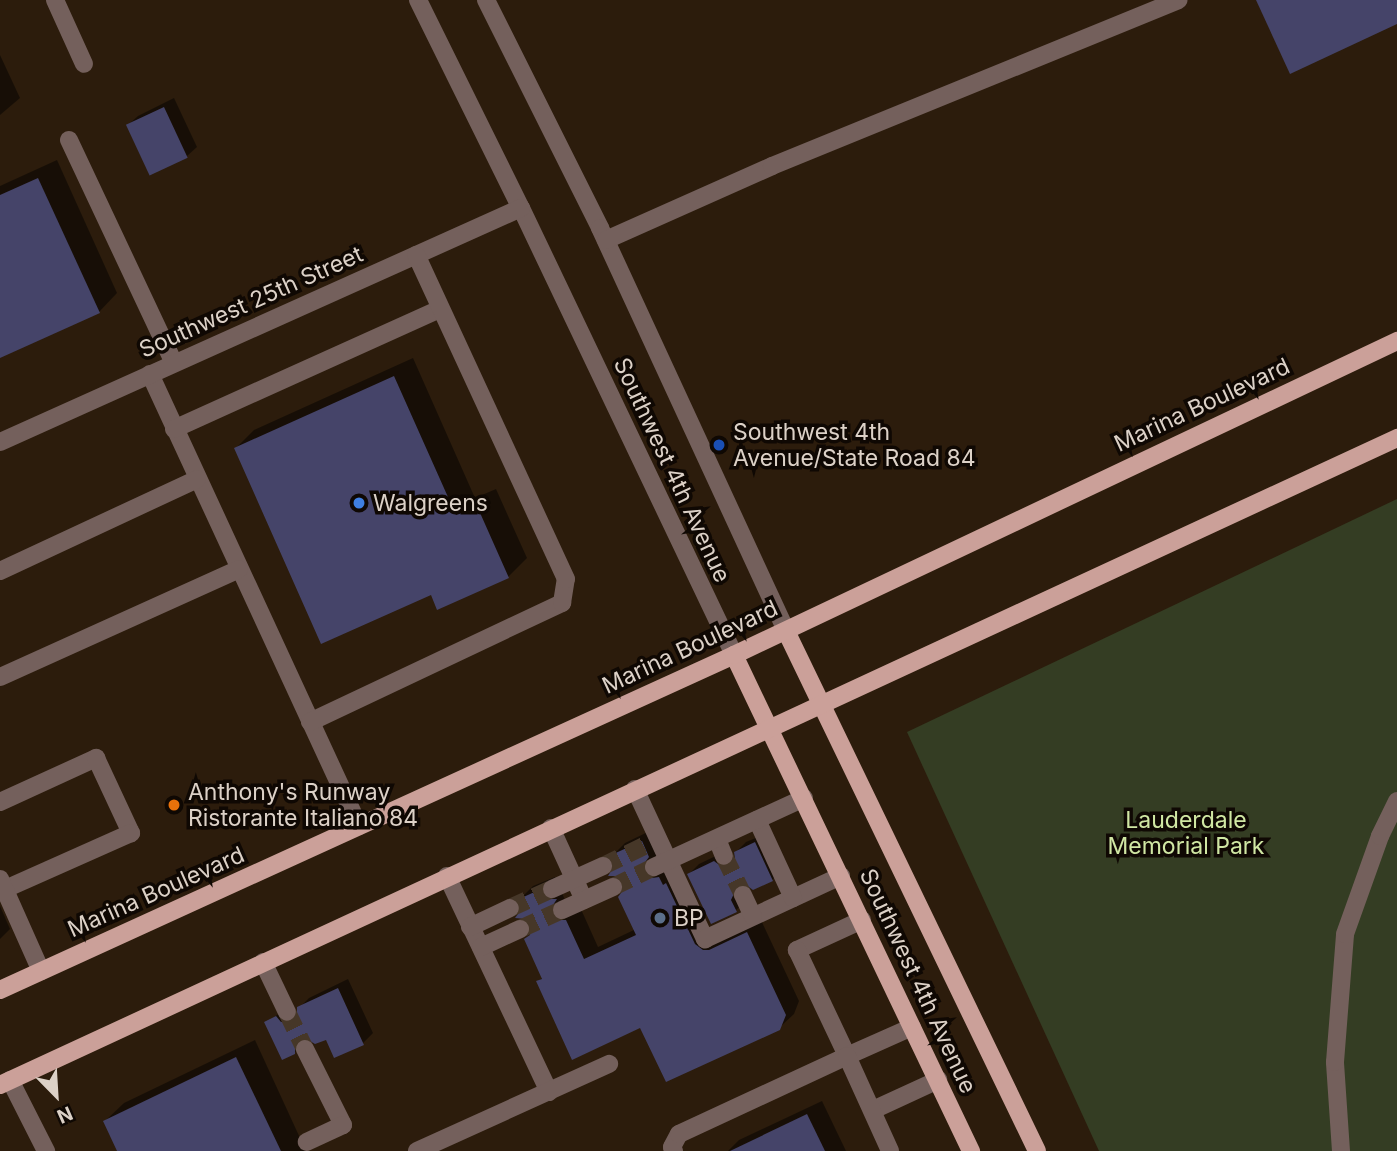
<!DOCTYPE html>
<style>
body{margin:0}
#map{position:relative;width:1397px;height:1151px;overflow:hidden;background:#2c1c0c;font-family:Inter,sans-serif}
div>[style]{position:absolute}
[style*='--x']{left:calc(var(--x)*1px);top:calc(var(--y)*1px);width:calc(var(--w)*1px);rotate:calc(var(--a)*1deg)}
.green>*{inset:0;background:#343d23}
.shadow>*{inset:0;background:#0007}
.building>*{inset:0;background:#454469;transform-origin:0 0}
.minor-tunnel>*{height:18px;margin-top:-9px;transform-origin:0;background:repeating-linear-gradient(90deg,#463728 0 18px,transparent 0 27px)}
.minor>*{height:18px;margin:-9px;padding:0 9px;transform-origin:9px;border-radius:9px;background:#74605c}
.major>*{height:18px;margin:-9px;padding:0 9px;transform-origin:9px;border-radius:9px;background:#cba099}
.dots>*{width:19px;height:19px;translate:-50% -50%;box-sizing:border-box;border:4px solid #0f0803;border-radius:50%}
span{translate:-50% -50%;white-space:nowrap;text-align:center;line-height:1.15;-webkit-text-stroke:7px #0f0803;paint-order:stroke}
.street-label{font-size:23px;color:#dcd1c7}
.poi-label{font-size:23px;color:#dcd1c7}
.left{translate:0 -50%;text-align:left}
.park-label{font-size:23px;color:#d0e7a3}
.north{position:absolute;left:21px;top:1060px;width:70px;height:70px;-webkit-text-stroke:5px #0f0803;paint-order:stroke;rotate:156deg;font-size:19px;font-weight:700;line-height:28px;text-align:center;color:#dcd1c7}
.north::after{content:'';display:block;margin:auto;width:24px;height:32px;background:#dcd1c7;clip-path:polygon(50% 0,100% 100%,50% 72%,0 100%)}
</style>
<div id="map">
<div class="green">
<i style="clip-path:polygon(1397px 499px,1397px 1151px,1099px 1151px,907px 732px)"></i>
</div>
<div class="shadow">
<i style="clip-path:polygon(0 55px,20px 98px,0 115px)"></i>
<i style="clip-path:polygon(174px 98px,197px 147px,187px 156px,128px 125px,138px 116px)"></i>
<i style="clip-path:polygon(57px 160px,117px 293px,99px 312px,0 356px,0 186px)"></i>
<i style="clip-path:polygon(413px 358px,475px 498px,496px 489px,527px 558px,508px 577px,236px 448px,254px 430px)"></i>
<i style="clip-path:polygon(656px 828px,709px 931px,761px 920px,799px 1001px,794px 1014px,779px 1028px,641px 1026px,538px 982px,543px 977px,531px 935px,532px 924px,519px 900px,533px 886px,555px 877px,565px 900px,580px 907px,598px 947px,636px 929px,625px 881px,611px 857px,625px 843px)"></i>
<i style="clip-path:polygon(765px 834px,781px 870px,772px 880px,742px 883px,740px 890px,746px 901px,736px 910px,689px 874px,699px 864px,724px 852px,737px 858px,736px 852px,746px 842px)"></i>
<i style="clip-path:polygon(0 906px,10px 929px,0 939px)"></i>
<i style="clip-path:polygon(348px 979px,373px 1033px,363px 1043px,304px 1035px,304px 1043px,294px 1053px,266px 1023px,287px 1008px,291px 1013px,299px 1013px,299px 1008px,309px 998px)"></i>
<i style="clip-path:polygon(255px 1040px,306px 1151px,119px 1151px,105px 1121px,124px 1103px)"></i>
<i style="clip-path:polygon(822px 1101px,846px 1151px,728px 1151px,739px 1140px)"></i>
</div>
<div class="building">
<i style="clip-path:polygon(1256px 0,1397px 0,1397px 24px,1290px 74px)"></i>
<i style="left:164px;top:107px;width:56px;height:42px;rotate:65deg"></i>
<i style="clip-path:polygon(38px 178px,100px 313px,0 358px,0 195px)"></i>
<i style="clip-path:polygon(394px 376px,456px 515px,477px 506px,509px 578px,437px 610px,431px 595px,321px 644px,234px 448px)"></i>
<i style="clip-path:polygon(642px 841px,649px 857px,643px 865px,644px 872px,652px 878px,659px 877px,663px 885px,666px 883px,695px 944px,703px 950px,709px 950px,747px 932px,786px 1015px,780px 1030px,666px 1082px,640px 1028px,572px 1060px,536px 981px,542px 979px,524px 939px,530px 935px,531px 925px,526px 919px,515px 918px,521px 910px,517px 900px,541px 889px,546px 899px,557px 899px,551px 908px,551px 914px,556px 920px,566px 920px,584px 959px,636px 935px,618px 897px,624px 889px,623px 882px,615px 876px,608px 876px,614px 866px,609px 856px)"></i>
<i style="clip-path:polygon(755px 842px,773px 881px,753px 890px,745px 884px,738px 885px,731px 900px,737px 912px,711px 924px,687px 874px,714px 861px,722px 867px,729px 866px,735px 858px,734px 852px)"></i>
<i style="clip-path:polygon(338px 988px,364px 1045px,334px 1058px,326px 1040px,315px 1044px,305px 1038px,295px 1043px,295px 1054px,282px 1060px,264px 1022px,276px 1016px,281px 1022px,291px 1022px,297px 1018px,297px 1007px)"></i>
<i style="clip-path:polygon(236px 1057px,281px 1151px,117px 1151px,103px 1121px)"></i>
<i style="clip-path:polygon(807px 1114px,825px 1151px,730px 1151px)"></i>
</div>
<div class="minor-tunnel">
<i style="--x:724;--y:856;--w:43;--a:64"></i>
<i style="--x:603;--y:866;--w:46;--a:-26"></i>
<i style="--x:613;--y:887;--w:46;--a:-26"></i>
<i style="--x:510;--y:908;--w:46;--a:-24.3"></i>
<i style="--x:520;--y:929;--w:46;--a:-24.3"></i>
<i style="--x:287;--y:1012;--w:41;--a:64.1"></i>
</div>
<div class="minor">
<i style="--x:55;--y:0;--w:70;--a:65.6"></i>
<i style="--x:418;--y:0;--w:232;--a:63.7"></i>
<i style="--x:521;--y:208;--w:495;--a:64.5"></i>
<i style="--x:486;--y:0;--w:255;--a:63.4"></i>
<i style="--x:600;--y:228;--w:444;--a:65.2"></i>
<i style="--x:69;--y:140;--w:246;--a:64.8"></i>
<i style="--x:606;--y:240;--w:182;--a:-24"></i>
<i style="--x:772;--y:166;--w:439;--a:-22.2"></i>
<i style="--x:150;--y:374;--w:498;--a:65.2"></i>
<i style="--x:174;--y:429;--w:292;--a:-24.3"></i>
<i style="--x:0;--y:442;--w:571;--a:-24.19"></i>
<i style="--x:0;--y:571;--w:217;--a:-25"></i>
<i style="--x:0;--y:677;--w:262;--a:-24.3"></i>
<i style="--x:310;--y:722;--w:279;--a:-25.3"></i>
<i style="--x:562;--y:603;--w:24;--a:-81"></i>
<i style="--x:566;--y:579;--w:357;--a:-114.8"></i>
<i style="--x:635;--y:789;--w:166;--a:65"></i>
<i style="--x:705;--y:939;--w:150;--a:-24.9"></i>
<i style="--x:0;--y:802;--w:106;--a:-24.6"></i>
<i style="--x:96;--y:758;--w:83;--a:65"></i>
<i style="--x:131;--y:833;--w:138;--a:156"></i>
<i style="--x:757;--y:820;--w:86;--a:65.2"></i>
<i style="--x:551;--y:828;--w:79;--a:65.4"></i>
<i style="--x:717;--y:839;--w:18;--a:68"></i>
<i style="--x:654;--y:867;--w:165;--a:-24.7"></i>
<i style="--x:447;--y:876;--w:239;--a:64.7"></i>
<i style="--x:0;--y:879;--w:101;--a:66"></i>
<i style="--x:552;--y:889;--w:56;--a:-24.3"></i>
<i style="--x:743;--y:895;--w:23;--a:65"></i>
<i style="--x:562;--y:910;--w:56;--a:-24.3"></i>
<i style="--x:862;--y:920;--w:72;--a:155.2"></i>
<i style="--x:797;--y:950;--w:117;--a:64.7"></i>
<i style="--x:847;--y:1056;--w:71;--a:-24"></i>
<i style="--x:470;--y:927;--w:44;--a:-25.4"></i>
<i style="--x:481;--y:947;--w:43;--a:-24.8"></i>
<i style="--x:263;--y:962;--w:55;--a:64.4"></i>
<i style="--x:305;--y:1049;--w:85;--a:63.4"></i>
<i style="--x:343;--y:1125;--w:40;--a:155"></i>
<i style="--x:10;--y:1080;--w:80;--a:63.1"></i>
<i style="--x:873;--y:1110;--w:72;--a:-24.8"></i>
<i style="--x:417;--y:1151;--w:211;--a:-24.4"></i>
<i style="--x:674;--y:1151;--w:4;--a:-117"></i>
<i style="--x:672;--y:1147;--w:15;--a:-62"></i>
<i style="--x:679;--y:1134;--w:185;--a:-24.9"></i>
<i style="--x:847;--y:1056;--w:104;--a:65.6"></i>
<i style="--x:1341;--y:1151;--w:89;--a:-93.9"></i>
<i style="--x:1335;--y:1062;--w:128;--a:-85.5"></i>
<i style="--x:1345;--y:934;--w:104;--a:-70.3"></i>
<i style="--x:1380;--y:836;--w:39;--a:-64"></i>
</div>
<div class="major">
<i style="--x:786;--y:631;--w:577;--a:64.23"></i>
<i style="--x:734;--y:655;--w:550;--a:64.46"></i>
<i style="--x:0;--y:990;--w:807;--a:-24.53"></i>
<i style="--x:734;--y:655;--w:734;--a:-25.34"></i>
<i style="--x:0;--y:1085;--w:1540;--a:-24.85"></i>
</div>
<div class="dots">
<i style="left:719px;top:445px;background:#1a4fb4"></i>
<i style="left:359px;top:503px;background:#3f7fe0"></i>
<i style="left:174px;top:805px;background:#e8710a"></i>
<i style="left:660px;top:918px;background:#5c6f8a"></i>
</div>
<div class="street-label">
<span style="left:251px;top:302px;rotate:-24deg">Southwest 25th Street</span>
<span style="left:1202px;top:405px;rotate:-25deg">Marina Boulevard</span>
<span style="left:672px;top:470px;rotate:65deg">Southwest 4th Avenue</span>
<span style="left:690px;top:647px;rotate:-25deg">Marina Boulevard</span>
<span style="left:156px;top:892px;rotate:-24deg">Marina Boulevard</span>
<span style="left:918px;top:981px;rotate:65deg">Southwest 4th Avenue</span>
</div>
<div class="poi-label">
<span class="left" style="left:733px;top:445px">Southwest 4th<br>Avenue/State Road 84</span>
<span class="left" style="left:373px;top:503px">Walgreens</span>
<span class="left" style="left:188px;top:805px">Anthony's Runway<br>Ristorante Italiano 84</span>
<span class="left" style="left:674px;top:918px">BP</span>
</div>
<div class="park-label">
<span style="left:1186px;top:833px">Lauderdale<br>Memorial Park</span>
</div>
<div class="north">N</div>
</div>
